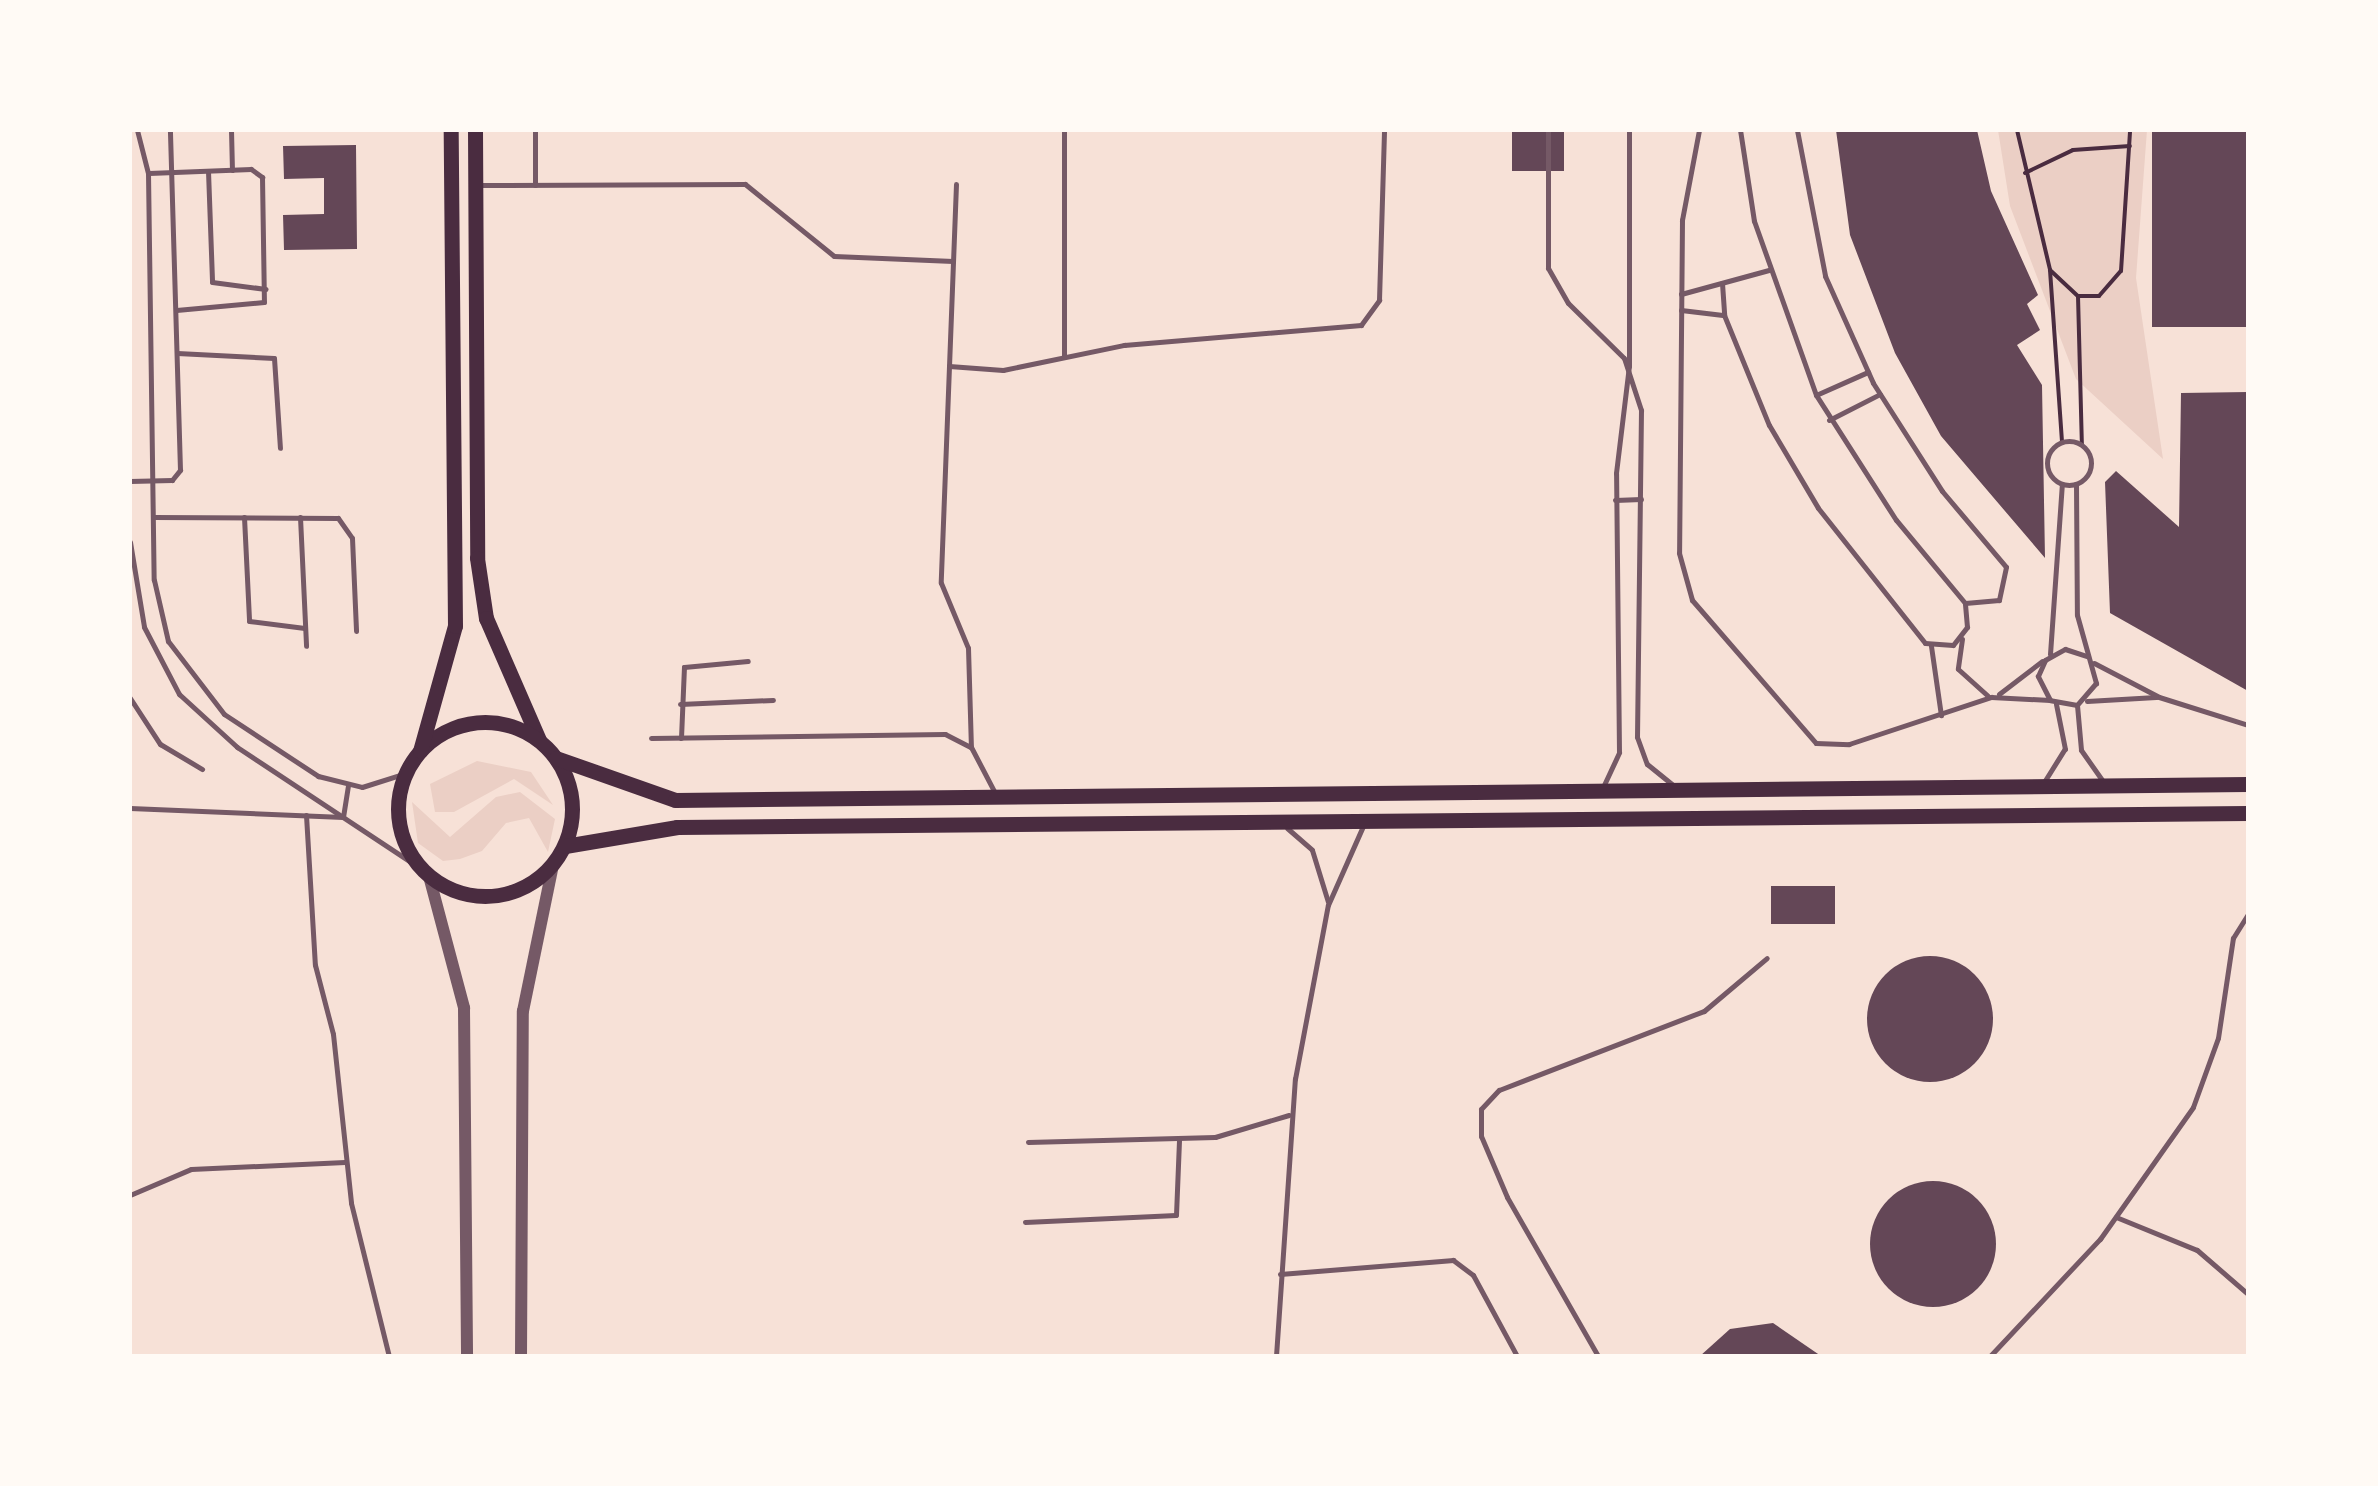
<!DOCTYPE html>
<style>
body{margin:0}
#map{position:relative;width:2378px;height:1486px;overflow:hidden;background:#f7e1d7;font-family:"Varela Round",sans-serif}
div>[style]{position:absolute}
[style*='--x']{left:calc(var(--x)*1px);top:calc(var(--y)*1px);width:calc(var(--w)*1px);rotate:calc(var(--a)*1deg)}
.green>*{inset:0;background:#ebcfc5}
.building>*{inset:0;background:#644757;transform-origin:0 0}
.round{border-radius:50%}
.path>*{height:4px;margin:-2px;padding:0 2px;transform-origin:2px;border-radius:2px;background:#4a2c40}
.service>*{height:5px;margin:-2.5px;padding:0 2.5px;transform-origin:2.5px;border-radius:2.5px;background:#755966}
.service>.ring{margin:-2.5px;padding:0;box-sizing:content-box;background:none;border:5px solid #755966;border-radius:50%}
.tertiary>*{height:12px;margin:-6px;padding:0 6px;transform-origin:6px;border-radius:6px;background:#755966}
.primary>*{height:15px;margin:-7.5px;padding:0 7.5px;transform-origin:7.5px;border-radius:7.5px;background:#4a2c40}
.primary>.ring{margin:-7.5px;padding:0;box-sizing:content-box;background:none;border:15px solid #4a2c40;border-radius:50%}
span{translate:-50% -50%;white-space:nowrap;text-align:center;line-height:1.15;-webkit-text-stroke:9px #fffaf5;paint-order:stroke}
.frame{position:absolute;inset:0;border:132px solid #fffaf5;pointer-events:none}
</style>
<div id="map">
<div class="green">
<i style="clip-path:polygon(1998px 130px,2147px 130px,2136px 278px,2163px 459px,2076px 379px,2010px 206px)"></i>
<i style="clip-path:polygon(477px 761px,531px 772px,553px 805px,514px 779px,454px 812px,435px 812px,430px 784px)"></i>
<i style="clip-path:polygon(520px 792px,555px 819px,548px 852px,529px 818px,506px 823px,482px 851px,460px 859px,443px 861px,418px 843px,412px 802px,450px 837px,496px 797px)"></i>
</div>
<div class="building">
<i style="left:1512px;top:130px;width:52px;height:41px"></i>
<i style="clip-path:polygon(1836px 130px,1977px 130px,1991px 191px,2038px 295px,2027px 304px,2040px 330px,2017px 345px,2042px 385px,2045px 558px,1941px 436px,1895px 353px,1850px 235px)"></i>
<i style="left:2152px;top:130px;width:96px;height:197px"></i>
<i style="clip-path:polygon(356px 145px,357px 249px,284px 250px,283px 215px,324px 214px,324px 178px,284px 179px,283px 146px)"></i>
<i style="clip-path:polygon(2248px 392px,2248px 691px,2110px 613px,2105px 482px,2116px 471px,2179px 527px,2181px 393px)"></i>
<i style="left:1771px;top:886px;width:64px;height:38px"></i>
<i class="round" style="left:1867px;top:956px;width:126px;height:126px"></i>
<i class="round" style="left:1870px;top:1181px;width:126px;height:126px"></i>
<i style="clip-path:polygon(1773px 1323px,1821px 1356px,1700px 1356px,1730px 1329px)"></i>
</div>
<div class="path">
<i style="--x:2017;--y:130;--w:144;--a:76.7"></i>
<i style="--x:2050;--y:270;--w:38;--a:43"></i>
<i style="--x:2078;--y:296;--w:21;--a:0"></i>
<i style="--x:2099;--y:296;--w:33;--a:-49"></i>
<i style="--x:2121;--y:271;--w:141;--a:-86.3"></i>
<i style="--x:2025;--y:173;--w:53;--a:-25.6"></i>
<i style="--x:2073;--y:150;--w:57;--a:-4"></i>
<i style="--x:2050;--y:270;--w:171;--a:86"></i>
<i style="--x:2078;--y:296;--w:149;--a:88.5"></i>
</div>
<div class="service">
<i style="--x:137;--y:130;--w:44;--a:75.7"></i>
<i style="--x:148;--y:173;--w:407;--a:89.2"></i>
<i style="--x:154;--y:580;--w:63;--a:77.1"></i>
<i style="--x:168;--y:641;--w:92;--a:52.5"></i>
<i style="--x:224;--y:714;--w:113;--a:33.4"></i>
<i style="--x:318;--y:776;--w:45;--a:14"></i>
<i style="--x:362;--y:787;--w:46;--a:-17.7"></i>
<i style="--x:231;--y:130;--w:40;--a:88.6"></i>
<i style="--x:535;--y:130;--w:55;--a:90"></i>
<i style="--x:1548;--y:130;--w:138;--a:90"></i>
<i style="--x:1548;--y:268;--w:40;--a:60.3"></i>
<i style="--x:1568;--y:303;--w:78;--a:44.5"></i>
<i style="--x:1624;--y:358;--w:55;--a:71.9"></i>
<i style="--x:1641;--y:410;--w:327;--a:90.7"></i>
<i style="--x:1637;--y:737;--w:29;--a:70"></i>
<i style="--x:1647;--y:764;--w:33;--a:39"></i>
<i style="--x:1699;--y:130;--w:92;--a:100.7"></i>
<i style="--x:1682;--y:220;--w:333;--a:90.5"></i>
<i style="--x:1679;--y:553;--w:49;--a:74.5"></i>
<i style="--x:1692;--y:600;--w:189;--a:49.1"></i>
<i style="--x:1816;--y:743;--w:33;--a:2"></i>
<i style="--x:1849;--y:744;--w:150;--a:-18.3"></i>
<i style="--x:1991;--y:697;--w:59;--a:2.9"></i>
<i style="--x:1797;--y:130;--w:149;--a:79.1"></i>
<i style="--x:1825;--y:276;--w:117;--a:65.8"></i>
<i style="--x:1873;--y:383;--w:128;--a:57.4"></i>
<i style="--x:1942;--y:491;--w:99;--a:49.9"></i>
<i style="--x:2006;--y:567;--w:34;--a:102"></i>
<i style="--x:1999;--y:600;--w:34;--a:175"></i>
<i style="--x:208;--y:171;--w:111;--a:87.9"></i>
<i style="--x:212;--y:282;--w:54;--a:7.4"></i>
<i style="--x:149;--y:173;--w:102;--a:-2.2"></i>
<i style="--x:251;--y:169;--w:14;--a:36"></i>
<i style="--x:262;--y:177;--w:125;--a:89.1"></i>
<i style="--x:264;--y:302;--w:88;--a:174.8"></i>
<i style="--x:956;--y:184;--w:399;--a:92.2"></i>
<i style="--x:941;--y:583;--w:70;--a:67.4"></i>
<i style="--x:968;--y:648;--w:99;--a:88.3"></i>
<i style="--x:479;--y:185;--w:266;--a:-0.2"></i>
<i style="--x:745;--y:184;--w:114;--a:39"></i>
<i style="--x:834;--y:256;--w:119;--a:2.4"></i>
<i style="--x:1722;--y:283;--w:32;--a:86"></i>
<i style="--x:1724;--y:315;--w:119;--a:67.8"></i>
<i style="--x:1769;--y:425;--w:96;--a:59.4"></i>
<i style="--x:1818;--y:508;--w:172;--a:51.6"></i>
<i style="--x:1925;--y:643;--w:28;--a:4"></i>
<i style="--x:1953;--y:645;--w:23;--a:-52"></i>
<i style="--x:1967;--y:627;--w:24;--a:-95"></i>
<i style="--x:1965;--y:603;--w:108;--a:-129.7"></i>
<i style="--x:1896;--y:520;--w:148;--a:-122.6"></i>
<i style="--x:1816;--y:395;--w:185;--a:-109.6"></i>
<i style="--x:1754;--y:221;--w:92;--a:-98.7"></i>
<i style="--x:1681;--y:294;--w:91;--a:-15.3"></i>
<i style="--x:1681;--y:310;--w:42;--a:6.8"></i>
<i style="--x:177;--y:353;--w:97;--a:3"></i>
<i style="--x:274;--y:358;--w:90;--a:86.2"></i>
<i style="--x:1064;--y:355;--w:225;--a:-90"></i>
<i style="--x:949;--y:366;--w:54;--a:4.2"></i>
<i style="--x:1003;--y:370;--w:124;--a:-11.7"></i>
<i style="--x:1124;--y:345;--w:238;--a:-4.8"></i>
<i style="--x:1361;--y:325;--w:31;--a:-54"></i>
<i style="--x:1379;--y:300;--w:170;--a:-88.3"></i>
<i style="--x:1816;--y:395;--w:57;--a:-23.9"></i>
<i style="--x:1829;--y:420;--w:57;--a:-27"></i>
<i class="ring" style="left:2047px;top:441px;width:39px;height:39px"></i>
<i style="--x:130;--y:481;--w:42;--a:-1.4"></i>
<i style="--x:172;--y:480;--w:13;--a:-51"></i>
<i style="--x:180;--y:470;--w:340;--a:-91.7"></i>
<i style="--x:2076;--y:484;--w:131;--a:89.6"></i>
<i style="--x:2077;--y:615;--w:71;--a:74.4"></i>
<i style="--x:2096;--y:683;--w:29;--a:131"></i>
<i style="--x:2077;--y:705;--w:27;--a:-170"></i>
<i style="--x:2050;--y:700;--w:27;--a:-117"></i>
<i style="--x:2038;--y:676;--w:17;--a:-66"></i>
<i style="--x:2045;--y:660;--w:23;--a:-29"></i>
<i style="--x:2065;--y:649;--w:23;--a:18"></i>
<i style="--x:1615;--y:500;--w:26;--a:-2"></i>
<i style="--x:153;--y:517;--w:185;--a:0.3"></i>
<i style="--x:338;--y:518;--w:24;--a:55"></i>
<i style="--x:352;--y:538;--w:93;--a:87.5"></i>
<i style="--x:244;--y:517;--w:104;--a:87.2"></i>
<i style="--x:249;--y:621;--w:56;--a:7.1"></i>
<i style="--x:300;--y:517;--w:129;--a:87.3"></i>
<i style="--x:130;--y:542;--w:86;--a:80.6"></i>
<i style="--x:144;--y:627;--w:76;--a:62.4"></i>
<i style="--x:179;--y:694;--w:79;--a:42.4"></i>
<i style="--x:237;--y:747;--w:224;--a:33.5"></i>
<i style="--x:1962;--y:639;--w:30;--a:98"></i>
<i style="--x:1958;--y:669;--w:40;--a:42"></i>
<i style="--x:1931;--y:646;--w:70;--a:81.8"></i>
<i style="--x:2050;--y:654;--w:170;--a:-86"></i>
<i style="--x:2094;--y:663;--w:73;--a:27.6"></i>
<i style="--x:2159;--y:697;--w:93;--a:17.5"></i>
<i style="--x:1999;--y:694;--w:54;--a:-37.5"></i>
<i style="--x:130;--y:698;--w:55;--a:56.9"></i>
<i style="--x:160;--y:744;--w:49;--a:30.8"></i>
<i style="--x:2087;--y:701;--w:69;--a:-3.3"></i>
<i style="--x:680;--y:704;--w:93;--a:-2.5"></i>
<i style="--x:2077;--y:705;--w:45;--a:84.9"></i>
<i style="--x:2081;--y:750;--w:37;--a:55"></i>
<i style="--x:651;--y:738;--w:294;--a:-0.8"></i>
<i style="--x:945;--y:734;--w:29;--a:27"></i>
<i style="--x:971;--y:747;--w:52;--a:62.4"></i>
<i style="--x:681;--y:738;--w:71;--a:-87.6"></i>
<i style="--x:684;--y:667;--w:64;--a:-5.4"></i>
<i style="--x:2044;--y:782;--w:39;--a:-58"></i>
<i style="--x:2065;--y:749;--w:46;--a:-101.3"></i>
<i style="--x:1603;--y:787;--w:38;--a:-65"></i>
<i style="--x:1619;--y:752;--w:279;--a:-90.6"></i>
<i style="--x:1616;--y:473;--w:108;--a:-83.1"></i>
<i style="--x:1629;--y:366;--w:236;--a:-90"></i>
<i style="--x:130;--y:808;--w:213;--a:2.4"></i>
<i style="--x:343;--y:817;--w:31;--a:-81"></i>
<i style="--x:306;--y:815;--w:150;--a:86.6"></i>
<i style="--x:315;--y:965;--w:71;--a:75.4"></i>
<i style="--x:333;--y:1034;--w:170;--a:83.9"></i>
<i style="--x:351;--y:1203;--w:158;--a:76.1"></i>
<i style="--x:1287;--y:828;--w:33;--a:41"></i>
<i style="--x:1312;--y:850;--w:54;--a:72.9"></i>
<i style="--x:1028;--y:1142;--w:187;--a:-1.5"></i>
<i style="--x:1215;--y:1137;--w:77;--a:-16.6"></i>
<i style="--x:130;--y:1195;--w:66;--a:-23.1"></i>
<i style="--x:191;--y:1169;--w:154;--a:-2.6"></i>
<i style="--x:2116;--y:1217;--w:87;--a:22.2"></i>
<i style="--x:2197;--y:1250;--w:67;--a:40.8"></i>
<i style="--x:1025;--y:1222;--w:151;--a:-2.7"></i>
<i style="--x:1176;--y:1215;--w:76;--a:-87.7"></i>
<i style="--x:1280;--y:1274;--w:174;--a:-4.6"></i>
<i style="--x:1453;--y:1260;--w:25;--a:37"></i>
<i style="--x:1473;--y:1275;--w:92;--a:61.5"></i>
<i style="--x:1276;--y:1356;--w:278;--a:-86.1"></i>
<i style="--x:1295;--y:1079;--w:177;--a:-79.3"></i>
<i style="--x:1328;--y:905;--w:86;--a:-66.1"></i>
<i style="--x:1598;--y:1356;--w:183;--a:-119.8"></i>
<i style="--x:1507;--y:1197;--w:66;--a:-113.1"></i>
<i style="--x:1481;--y:1136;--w:27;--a:-90"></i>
<i style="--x:1481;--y:1109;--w:26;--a:-47"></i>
<i style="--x:1499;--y:1090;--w:220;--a:-21.1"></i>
<i style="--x:1704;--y:1011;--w:82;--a:-40.1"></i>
<i style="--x:1990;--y:1356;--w:161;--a:-46.8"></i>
<i style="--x:2100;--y:1239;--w:161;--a:-54.8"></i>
<i style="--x:2193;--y:1107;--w:73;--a:-70.1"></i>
<i style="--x:2218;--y:1038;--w:101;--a:-81.5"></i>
<i style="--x:2233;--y:938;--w:28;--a:-58"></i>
</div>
<div class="tertiary">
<i style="--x:429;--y:876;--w:137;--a:75.1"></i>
<i style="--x:464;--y:1008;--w:348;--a:89.5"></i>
<i style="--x:521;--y:1356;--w:345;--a:-89.7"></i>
<i style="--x:523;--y:1011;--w:149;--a:-78.4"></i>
</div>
<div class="primary">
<i style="--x:475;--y:130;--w:428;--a:89.7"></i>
<i style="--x:477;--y:558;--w:61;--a:81.5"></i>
<i style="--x:486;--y:618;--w:133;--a:66.5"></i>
<i class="ring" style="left:398px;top:722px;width:159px;height:159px"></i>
<i style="--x:420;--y:751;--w:130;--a:-74.4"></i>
<i style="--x:455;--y:626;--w:496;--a:-90.5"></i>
<i style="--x:556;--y:758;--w:126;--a:19.4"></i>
<i style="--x:675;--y:800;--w:1573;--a:-0.58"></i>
<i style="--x:565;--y:846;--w:114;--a:-9.6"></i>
<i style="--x:677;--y:827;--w:1571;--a:-0.51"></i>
</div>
<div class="frame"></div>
</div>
